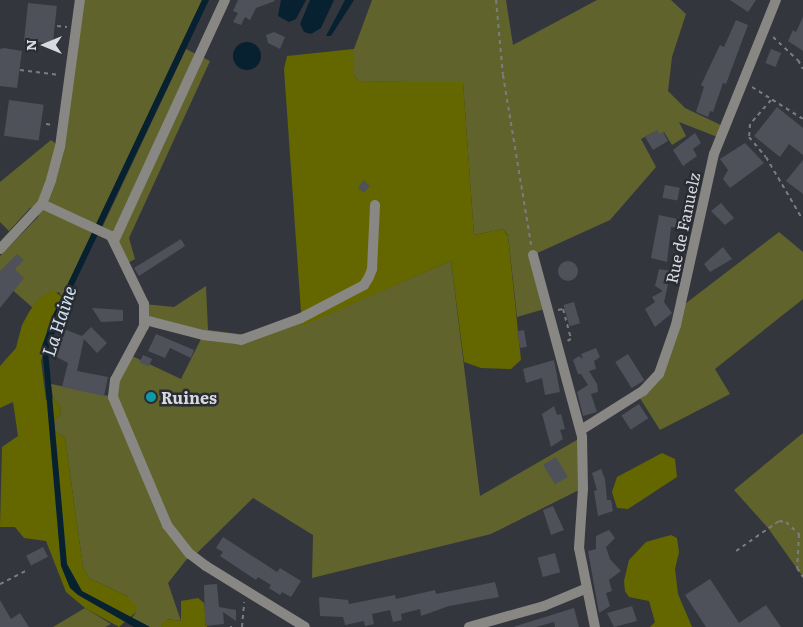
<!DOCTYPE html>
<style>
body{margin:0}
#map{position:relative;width:803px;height:627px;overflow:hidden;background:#34363e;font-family:Literata,serif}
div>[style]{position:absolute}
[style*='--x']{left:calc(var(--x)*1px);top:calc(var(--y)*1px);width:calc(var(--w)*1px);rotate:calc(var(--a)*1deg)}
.green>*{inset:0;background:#61632c}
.forest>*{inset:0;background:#646700}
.water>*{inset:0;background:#072131}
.round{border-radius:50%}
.building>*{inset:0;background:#4e5159;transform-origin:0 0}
.path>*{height:2px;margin-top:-1px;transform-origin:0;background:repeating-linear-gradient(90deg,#7a7c83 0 4px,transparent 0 8px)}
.minor>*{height:10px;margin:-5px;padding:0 5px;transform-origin:5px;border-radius:5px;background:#888783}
.dots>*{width:14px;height:14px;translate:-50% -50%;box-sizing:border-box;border:2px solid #2a2c34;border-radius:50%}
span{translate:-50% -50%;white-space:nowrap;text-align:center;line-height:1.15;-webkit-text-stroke:5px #2a2c34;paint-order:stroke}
.street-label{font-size:16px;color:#d9dae0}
.poi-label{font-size:16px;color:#d9dae0;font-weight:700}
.left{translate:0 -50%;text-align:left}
.water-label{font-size:18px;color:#d2e5f3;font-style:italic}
.north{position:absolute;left:20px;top:20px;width:50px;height:50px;-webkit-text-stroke:4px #2a2c34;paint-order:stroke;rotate:270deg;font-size:14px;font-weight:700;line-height:20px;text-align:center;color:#d9dae0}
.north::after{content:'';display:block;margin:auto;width:18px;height:22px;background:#d9dae0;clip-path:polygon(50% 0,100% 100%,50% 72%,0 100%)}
</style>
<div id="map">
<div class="green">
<i style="clip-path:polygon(80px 0,202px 0,62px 297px,59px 292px,39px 298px,33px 308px,0 279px,0 256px,38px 217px,41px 205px,30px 208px,9px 231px,0 222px,0 182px,51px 140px,60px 147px)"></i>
<i style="clip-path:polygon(372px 0,506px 0,513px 45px,597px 0,671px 0,686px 14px,672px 57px,668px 91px,685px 108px,725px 127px,720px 138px,679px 122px,686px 136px,672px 145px,664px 132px,657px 136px,654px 132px,641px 139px,656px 167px,610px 220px,533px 255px,548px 308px,517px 317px,508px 235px,503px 229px,474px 235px,463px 83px,358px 81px,354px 74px,354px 49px)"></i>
<i style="clip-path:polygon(186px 49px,210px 61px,129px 238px,135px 259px,126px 264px,101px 230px)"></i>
<i style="clip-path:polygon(779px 232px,803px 252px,803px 299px,715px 369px,730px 394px,660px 430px,638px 395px,651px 384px,681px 307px)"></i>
<i style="clip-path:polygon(451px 261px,480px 496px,582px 437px,583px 488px,491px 534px,312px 578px,313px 535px,253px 498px,194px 556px,190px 555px,168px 583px,181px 621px,167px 619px,161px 627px,150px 627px,132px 618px,136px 612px,127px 596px,89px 578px,83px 567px,65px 438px,55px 431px,54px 420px,60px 415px,61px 407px,53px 398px,51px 384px,113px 397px,130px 355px,181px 379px,203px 335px,145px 320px,144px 304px,174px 307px,206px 286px,208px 330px,247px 335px,301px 314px,302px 325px)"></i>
<i style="clip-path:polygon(803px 433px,803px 577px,768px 528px,734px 490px)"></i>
<i style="clip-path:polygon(85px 608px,111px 624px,105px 627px,53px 627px)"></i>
</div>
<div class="forest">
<i style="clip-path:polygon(354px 49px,354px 74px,358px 81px,463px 82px,474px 235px,503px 229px,508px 236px,521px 360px,511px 369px,481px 368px,464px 362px,451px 261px,302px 326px,284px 69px,287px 56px)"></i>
<i style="clip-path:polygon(53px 290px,62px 297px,53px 315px,41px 361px,46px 400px,53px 398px,61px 407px,60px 415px,54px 420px,55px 431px,65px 438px,83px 567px,89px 578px,127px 596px,137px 606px,136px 612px,119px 627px,85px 608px,66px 592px,46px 541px,24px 538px,15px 527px,0 527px,2px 447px,18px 436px,13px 402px,0 408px,0 366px,16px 348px,22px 325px,29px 312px,39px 298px)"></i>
<i style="clip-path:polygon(662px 453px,675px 459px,677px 477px,628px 509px,617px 508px,612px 492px,617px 477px)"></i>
<i style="clip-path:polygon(671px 535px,677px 538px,679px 552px,675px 569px,678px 594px,692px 627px,650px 627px,655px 622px,649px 601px,629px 597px,625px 591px,624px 581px,629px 560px,646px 542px)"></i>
<i style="clip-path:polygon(198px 598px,204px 603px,207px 627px,161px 627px,166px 619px,181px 621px,181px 601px)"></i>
</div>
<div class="water">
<i style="clip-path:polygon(202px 0,209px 0,72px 289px,48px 350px,67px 564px,82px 591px,150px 627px,134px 627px,78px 595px,70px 588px,61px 566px,42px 346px,53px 315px)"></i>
<i style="clip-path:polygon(281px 0,306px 0,296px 19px,289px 22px,278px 16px)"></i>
<i style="clip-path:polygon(310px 0,334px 0,321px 28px,311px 34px,304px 32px,300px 24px)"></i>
<i style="clip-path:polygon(345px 0,354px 0,331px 36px,326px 36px)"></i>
<i class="round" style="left:233px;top:42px;width:28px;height:28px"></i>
</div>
<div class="building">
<i style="clip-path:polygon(238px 0,274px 0,275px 1px,256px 8px,250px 20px,245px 17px,241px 25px,233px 22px,238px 13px,233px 11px)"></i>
<i style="clip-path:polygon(730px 0,756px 0,748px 12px)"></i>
<i style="left:28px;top:3px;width:29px;height:38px;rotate:6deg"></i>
<i style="clip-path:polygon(803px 17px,803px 51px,788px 41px,793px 30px,796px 32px)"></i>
<i style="clip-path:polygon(736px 20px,748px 25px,726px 84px,723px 83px,713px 112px,710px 111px,708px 117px,696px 112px,704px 87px,701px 85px,720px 45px,724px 47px)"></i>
<i style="clip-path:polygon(274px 32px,285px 37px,280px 49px,268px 43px,266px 35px)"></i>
<i style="clip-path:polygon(4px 48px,22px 51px,17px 88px,0 86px,0 49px)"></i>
<i style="left:771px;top:49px;width:11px;height:15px;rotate:22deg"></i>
<i style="left:9px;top:100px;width:35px;height:36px;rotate:8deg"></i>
<i style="clip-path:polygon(777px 107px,803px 128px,803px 155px,789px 144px,780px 157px,754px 136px)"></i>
<i style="clip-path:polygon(657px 130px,660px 134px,663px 132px,668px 141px,653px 150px,645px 137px)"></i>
<i style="clip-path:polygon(695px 133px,701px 143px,693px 149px,697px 156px,683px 166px,673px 150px)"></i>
<i style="clip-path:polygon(745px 143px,764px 163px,730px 188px,723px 179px,728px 170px,720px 159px)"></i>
<i style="clip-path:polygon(803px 160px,803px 194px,786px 181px)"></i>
<i style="clip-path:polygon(363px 180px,370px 186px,364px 193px,358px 188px)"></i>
<i style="left:665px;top:185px;width:15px;height:13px;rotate:11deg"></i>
<i style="clip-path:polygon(721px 203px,734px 218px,725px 225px,711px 211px)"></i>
<i style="clip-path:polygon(659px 215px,682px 220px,680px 228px,671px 227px,667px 262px,651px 258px)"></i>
<i style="clip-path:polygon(181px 239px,185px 246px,139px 276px,134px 268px)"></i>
<i style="clip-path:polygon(723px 247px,732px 259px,710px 272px,704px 264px)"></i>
<i style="clip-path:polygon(17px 254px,24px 260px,15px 269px,24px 278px,0 308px,0 271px)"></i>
<i class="round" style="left:558px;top:261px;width:20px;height:20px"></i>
<i style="clip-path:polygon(659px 269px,671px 271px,664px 302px,672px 313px,655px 327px,645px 309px,655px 302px,652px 297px,663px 291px,655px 286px)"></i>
<i style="left:574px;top:302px;width:22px;height:11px;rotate:74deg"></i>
<i style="clip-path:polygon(92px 308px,123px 310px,123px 321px,101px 322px)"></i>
<i style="clip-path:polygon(91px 327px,107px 343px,97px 353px,84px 339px,77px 371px,108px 377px,104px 396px,62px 387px,68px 363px,53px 355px,61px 328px,82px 336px)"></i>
<i style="left:524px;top:330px;width:17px;height:7px;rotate:80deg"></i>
<i style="clip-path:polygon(156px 334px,194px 350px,191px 358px,170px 348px,165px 358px,148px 351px)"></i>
<i style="clip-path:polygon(596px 348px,600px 357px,594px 361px,596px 369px,589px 371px,597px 384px,598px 392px,591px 394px,597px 412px,583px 416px,577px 392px,588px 385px,581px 374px,578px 374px,573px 360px,579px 356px,583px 359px,581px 354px)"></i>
<i style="left:628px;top:354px;width:31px;height:15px;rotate:58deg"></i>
<i style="left:143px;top:355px;width:10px;height:8px;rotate:24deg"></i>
<i style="clip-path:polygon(554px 360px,560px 392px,545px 395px,542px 378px,526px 383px,523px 369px)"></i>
<i style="left:639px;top:404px;width:17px;height:21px;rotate:57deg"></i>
<i style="clip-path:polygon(554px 406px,557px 415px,561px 414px,565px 429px,560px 430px,563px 439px,551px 447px,542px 414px)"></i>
<i style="left:556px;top:457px;width:23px;height:15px;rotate:59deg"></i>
<i style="clip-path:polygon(601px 469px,605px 479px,607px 500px,611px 500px,613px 511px,598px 516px,594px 491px,597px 490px,592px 473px)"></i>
<i style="clip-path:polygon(553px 506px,564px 530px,551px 535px,543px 510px)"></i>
<i style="clip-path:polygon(609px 530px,615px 538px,606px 547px,610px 559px,621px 571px,609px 580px,612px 591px,606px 593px,610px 606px,599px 613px,588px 551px,596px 549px,596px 536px)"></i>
<i style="clip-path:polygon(223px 537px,277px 572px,280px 568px,301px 581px,291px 597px,282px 592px,280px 595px,269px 588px,271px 585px,258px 577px,256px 580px,220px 556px,223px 552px,216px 548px)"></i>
<i style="left:43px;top:547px;width:11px;height:19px;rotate:63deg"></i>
<i style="left:555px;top:553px;width:20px;height:18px;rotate:75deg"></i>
<i style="clip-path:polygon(710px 579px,739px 623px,766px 605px,781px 627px,706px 627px,685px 595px)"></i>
<i style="clip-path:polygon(495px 582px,499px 597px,449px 606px,421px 616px,420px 609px,401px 614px,402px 620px,393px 622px,390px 610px,372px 614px,374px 624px,365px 626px,364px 621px,345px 625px,343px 617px,320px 616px,319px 597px,348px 600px,349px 604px,395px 595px,396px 599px,435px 590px,436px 594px)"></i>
<i style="clip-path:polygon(217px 584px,219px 607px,236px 610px,236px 621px,223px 612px,224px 624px,205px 626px,204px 585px)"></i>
<i style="clip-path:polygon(0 600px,11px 619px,20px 613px,29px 627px,0 627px)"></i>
<i style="clip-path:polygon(632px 606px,637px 621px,614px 627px,607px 613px)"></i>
<i style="clip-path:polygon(574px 608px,579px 627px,555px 627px,554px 622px,536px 627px,513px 627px)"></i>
</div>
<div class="path">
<i style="--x:496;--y:0;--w:75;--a:84.7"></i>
<i style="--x:503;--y:75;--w:172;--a:80.6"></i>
<i style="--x:57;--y:26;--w:10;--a:6"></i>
<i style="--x:773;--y:37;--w:34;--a:43"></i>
<i style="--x:798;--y:60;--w:10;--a:61"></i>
<i style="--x:20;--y:70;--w:40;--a:7.1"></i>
<i style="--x:752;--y:87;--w:60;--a:32.1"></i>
<i style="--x:771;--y:100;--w:32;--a:131"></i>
<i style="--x:750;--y:124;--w:13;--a:94"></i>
<i style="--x:749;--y:137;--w:26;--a:50"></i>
<i style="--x:766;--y:157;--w:69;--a:59.7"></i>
<i style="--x:46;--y:124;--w:7;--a:8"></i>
<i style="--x:558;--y:310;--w:5;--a:-11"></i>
<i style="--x:563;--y:309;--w:31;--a:75"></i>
<i style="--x:571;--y:339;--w:4;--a:153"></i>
<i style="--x:736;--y:551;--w:52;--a:-34.9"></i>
<i style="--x:779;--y:521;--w:7;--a:8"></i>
<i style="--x:786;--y:522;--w:18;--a:43"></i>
<i style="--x:799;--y:534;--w:34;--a:93"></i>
<i style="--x:797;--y:568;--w:11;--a:56"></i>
<i style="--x:0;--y:584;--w:30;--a:-27"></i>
<i style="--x:231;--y:626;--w:1;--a:90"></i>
<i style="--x:242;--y:627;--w:25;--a:-85"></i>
</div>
<div class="minor">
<i style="--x:42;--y:204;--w:76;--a:24.9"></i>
<i style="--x:111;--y:236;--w:76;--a:64.1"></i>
<i style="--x:144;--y:304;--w:22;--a:90"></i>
<i style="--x:144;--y:326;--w:61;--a:118.2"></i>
<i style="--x:115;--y:380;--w:17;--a:97"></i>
<i style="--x:113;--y:397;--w:139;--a:67.1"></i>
<i style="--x:167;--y:525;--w:37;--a:52"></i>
<i style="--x:190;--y:554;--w:20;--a:37"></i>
<i style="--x:206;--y:566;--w:116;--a:31.6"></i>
<i style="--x:115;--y:239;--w:263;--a:-65.3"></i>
<i style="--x:0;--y:249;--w:62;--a:-47"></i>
<i style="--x:42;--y:204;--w:26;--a:-69"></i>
<i style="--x:51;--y:180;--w:34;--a:-75"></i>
<i style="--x:60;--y:147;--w:148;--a:-82.3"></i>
<i style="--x:533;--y:255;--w:188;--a:74.9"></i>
<i style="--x:582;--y:437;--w:51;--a:88.9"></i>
<i style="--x:583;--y:488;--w:60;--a:93.8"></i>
<i style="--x:579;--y:548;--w:81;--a:78.6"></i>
<i style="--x:145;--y:320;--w:60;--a:14.5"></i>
<i style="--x:203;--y:335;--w:38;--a:7"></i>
<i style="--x:241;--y:340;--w:64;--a:-20.1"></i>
<i style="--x:301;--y:318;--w:71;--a:-27.6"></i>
<i style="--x:364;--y:285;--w:9;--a:-58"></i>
<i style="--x:369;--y:277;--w:9;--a:-69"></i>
<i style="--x:372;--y:269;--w:64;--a:-87.3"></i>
<i style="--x:581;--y:430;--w:73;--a:-32.2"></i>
<i style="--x:643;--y:391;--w:23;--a:-47"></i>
<i style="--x:659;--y:374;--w:52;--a:-70.9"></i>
<i style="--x:676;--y:325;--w:175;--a:-77.5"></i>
<i style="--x:714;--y:154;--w:166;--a:-68.1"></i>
<i style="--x:469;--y:627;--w:78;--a:-15.6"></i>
<i style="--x:544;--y:606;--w:44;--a:-22.5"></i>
</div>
<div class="dots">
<i style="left:151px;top:397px;background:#0f9aa8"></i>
</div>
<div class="street-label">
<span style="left:682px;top:228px;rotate:-78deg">Rue de Fanuelz</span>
</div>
<div class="poi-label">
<span class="left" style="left:161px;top:397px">Ruines</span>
</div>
<div class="water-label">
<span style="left:59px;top:321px;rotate:-72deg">La Haine</span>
</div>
<div class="north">N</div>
</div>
